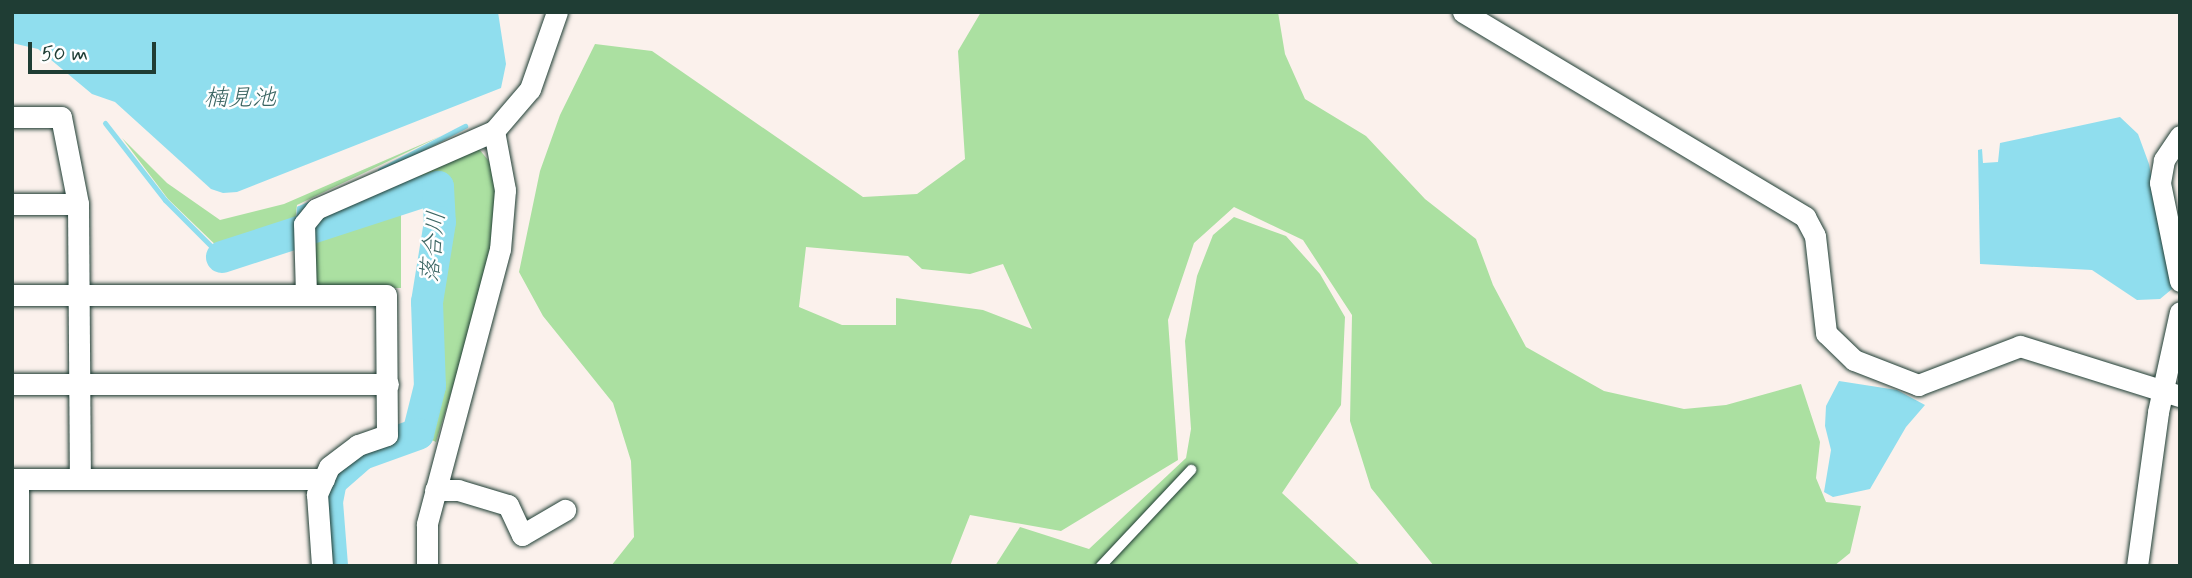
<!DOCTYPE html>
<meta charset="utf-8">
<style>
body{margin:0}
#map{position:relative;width:2192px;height:578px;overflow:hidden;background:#fbf1ec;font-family:Mynerve,"Klee One",sans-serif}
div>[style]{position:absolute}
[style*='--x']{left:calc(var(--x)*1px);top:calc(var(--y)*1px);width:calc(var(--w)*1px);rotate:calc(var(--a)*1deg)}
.green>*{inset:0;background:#abe0a1}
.water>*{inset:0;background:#90deee}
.stream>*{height:5px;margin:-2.5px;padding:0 2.5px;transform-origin:2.5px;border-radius:2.5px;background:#90deee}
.river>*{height:32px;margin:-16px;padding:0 16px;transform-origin:16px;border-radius:16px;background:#90deee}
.roads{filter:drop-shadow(0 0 2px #1f3d34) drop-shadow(0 0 2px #1f3d34)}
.lane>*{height:10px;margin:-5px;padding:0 5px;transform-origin:5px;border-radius:5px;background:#fff}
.street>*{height:21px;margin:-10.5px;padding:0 10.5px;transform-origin:10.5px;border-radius:10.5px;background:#fff}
span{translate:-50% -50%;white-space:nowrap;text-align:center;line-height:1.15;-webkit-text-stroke:5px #fff;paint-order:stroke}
.water-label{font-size:24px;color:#3b6562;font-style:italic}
.frame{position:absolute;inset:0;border:14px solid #1f3d34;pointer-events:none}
.scale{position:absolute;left:28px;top:42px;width:128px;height:32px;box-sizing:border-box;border:4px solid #1f3d34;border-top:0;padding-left:9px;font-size:21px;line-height:24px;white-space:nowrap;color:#1f3d34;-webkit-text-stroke:5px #fff;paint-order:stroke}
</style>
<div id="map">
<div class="green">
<i style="clip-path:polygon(evenodd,981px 12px,1278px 12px,1285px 54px,1305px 99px,1366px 136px,1425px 199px,1476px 239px,1493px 285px,1526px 347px,1604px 391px,1684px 409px,1726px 405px,1801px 384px,1820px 442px,1816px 478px,1826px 502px,1861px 506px,1850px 553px,1834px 566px,1434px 566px,1371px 488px,1350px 421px,1352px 315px,1303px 240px,1234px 207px,1194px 243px,1168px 320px,1178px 460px,1061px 531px,970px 515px,950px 566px,611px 566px,634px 537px,631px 461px,613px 403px,543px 316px,519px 272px,540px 171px,560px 115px,595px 44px,652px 51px,863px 197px,917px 194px,965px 159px,958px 51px,981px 12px,806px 247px,908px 256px,922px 269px,970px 274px,1003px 264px,1032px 329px,983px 310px,896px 298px,896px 325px,842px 325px,799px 307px,806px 247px)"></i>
<i style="clip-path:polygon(441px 136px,297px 205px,294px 230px,226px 255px,168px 199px,122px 138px,167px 183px,220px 220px,284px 204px)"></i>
<i style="clip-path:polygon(479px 149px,497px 171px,495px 249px,436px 442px,421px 435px,435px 387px,432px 298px,443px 219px,442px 183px,320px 221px,338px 207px)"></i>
<i style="clip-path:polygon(401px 202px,401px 288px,318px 288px,312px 280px,311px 233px)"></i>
<i style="clip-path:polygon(1234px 217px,1286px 236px,1320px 274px,1345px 317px,1341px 405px,1282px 493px,1361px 566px,995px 566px,1020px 527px,1089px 549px,1186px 458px,1191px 429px,1185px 341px,1197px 276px,1213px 235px)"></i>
</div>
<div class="water">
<i style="clip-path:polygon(12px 12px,498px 12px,506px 64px,501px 88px,237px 192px,223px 193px,211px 189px,115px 102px,92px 94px,38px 49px,12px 43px)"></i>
<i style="clip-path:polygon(2120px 117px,2138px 134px,2149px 164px,2172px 289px,2160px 299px,2137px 300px,2092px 270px,1980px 264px,1978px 150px,1982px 149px,1983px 163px,1998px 162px,2000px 143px)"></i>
<i style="clip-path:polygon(1839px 381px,1897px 390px,1925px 405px,1906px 427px,1870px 489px,1833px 497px,1824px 492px,1831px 450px,1825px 426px,1826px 406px)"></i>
</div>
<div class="stream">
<i style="--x:105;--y:123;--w:98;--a:52.1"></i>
<i style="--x:165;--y:200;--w:81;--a:45"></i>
<i style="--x:380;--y:170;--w:96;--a:-27.4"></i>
<i style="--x:298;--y:221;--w:13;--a:-86"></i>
<i style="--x:299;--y:208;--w:13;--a:-23"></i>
</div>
<div class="river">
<i style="--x:222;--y:257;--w:227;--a:-18"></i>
<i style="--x:438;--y:187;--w:35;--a:87"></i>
<i style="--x:440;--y:222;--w:81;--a:99.2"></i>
<i style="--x:427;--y:302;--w:84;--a:88"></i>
<i style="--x:430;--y:386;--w:49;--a:104"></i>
<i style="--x:418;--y:434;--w:59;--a:160.3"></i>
<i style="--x:362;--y:454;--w:41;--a:138.9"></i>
<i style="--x:331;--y:481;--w:21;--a:101"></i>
<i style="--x:327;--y:502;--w:64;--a:85.5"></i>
</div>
<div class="roads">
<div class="lane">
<i style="--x:1101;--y:566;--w:132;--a:-46.8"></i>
</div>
<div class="street">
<i style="--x:1463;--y:12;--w:399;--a:30.9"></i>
<i style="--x:1805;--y:217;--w:21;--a:62"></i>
<i style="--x:1815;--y:236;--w:98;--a:83.5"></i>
<i style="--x:1826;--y:333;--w:39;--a:44"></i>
<i style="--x:1854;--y:360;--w:69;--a:21.3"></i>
<i style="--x:1918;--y:385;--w:109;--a:-20.9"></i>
<i style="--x:2020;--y:346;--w:168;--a:17.4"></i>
<i style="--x:12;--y:117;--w:49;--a:0"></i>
<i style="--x:61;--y:117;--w:89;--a:78.9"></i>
<i style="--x:78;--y:204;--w:275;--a:89.6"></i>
<i style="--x:494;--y:131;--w:55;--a:-49.4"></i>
<i style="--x:530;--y:89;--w:82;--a:-70.7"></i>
<i style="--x:2180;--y:136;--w:29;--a:124"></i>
<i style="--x:2164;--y:160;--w:23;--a:100"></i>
<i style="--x:2160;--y:183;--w:100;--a:78.5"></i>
<i style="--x:12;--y:204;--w:66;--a:0"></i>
<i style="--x:12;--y:295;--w:374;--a:0"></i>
<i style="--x:386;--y:295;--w:140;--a:89.6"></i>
<i style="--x:387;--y:435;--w:31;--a:161"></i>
<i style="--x:358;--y:445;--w:36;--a:143"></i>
<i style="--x:329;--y:467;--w:30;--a:114"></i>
<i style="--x:317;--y:494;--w:72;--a:86"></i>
<i style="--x:306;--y:295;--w:71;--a:-91.6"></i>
<i style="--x:304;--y:224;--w:19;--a:-51"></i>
<i style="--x:316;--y:209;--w:194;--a:-23.7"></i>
<i style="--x:494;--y:131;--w:60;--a:79.4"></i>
<i style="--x:505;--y:190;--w:59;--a:94.8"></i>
<i style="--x:500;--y:249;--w:285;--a:104.9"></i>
<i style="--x:427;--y:524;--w:42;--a:90"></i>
<i style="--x:12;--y:384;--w:376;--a:0"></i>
<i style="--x:12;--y:479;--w:312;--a:0"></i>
<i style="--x:18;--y:479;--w:87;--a:90"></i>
<i style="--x:435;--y:490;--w:23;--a:0"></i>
<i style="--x:458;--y:490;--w:52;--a:16.7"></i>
<i style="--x:508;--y:505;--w:33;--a:65"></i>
<i style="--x:522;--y:535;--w:50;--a:-30.2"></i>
<i style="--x:2137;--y:566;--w:155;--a:-82.2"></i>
<i style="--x:2158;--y:412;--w:102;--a:-77.6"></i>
</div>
</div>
<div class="water-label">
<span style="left:240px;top:99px">楠見池</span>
<span style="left:434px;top:247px;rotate:-84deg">落合川</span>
</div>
<div class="frame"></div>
<div class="scale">50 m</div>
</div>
